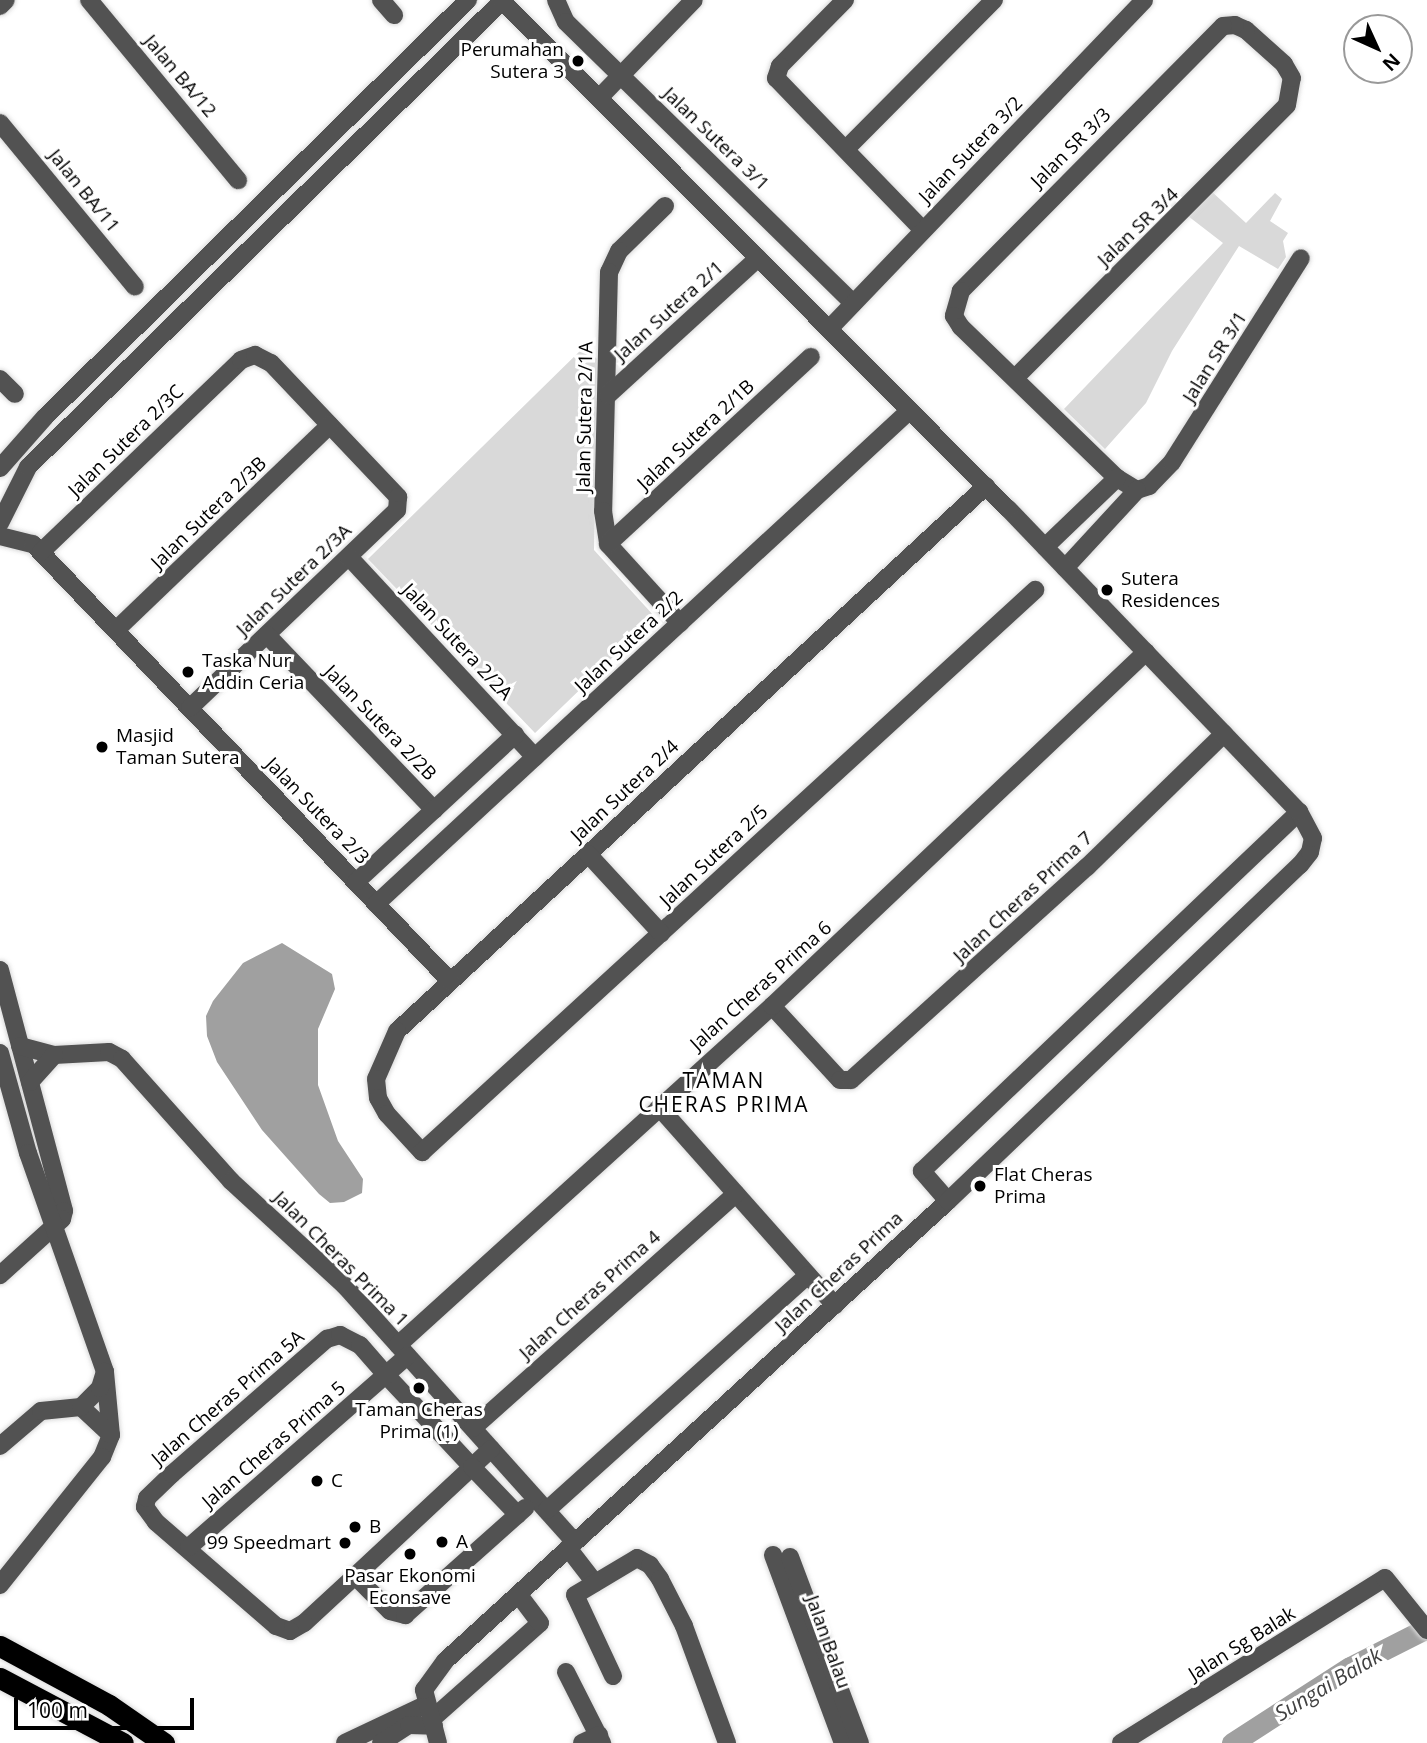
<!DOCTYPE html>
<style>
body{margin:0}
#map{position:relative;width:1427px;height:1743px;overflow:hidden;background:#fff;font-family:"Open Sans",sans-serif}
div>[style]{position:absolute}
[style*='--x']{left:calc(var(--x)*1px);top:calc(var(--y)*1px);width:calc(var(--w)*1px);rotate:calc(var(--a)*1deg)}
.green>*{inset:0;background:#d9d9d9}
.water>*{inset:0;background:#a0a0a0}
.river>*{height:21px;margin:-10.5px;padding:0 10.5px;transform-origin:10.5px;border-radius:10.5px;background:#a0a0a0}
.roads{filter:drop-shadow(0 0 2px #dbdbdb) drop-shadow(0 0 2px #dbdbdb)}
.minor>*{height:18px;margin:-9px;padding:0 9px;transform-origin:9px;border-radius:9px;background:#525252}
.highway>*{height:21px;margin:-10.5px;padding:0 10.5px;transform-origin:10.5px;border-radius:10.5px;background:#000}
.dots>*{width:19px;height:19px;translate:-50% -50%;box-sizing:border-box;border:4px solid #fff;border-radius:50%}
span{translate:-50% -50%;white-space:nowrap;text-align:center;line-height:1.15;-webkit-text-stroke:6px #fff;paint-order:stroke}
.poi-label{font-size:19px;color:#000}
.right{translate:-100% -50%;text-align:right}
.left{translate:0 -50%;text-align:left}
.street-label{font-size:19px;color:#000}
.neighbourhood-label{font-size:21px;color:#000;letter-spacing:2px}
.water-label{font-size:21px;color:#414141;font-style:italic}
.north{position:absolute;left:1343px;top:14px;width:70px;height:70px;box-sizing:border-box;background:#fff;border:2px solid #999;border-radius:50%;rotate:135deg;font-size:19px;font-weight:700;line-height:28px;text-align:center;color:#000}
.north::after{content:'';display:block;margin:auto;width:24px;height:32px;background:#000;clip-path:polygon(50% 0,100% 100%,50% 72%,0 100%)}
.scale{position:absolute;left:14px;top:1698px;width:180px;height:32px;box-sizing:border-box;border:4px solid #000;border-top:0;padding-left:9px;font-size:21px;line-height:24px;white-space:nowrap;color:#000;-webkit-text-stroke:5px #fff;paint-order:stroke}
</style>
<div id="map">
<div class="green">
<i style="clip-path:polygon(1211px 191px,1246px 223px,1275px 193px,1282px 199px,1270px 221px,1288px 233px,1283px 241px,1286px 257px,1278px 269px,1239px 246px,1172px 351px,1146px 403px,1105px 449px,1064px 409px,1223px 243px,1188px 216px)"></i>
<i style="clip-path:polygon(585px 346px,597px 359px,594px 550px,655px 617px,535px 733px,368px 559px)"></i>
</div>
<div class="water">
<i style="clip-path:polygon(282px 943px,332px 974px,335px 989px,318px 1029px,318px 1085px,338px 1141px,363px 1179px,362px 1193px,344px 1202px,330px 1203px,319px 1194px,262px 1130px,217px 1062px,207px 1036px,206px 1016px,213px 1001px,243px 963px)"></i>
</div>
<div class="river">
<i style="--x:1232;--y:1743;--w:140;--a:-32.8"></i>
<i style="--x:1350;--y:1667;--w:86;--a:-26.9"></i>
</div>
<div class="roads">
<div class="minor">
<i style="--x:89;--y:0;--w:234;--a:50.4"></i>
<i style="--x:381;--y:0;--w:20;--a:49"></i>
<i style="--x:556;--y:0;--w:24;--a:66"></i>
<i style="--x:566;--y:22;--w:402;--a:44.4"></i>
<i style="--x:845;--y:0;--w:93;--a:134.6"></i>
<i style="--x:780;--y:66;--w:13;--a:108"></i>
<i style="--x:776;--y:78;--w:211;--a:46"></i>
<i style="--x:0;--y:6;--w:8;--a:-45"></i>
<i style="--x:599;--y:98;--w:136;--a:-45.9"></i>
<i style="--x:0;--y:123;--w:212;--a:50.5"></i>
<i style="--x:846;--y:149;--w:210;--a:-45.2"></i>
<i style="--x:665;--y:206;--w:64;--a:135.6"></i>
<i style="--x:619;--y:251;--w:23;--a:115"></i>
<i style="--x:609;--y:272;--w:239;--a:91.4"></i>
<i style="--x:603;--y:511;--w:33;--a:81"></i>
<i style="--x:608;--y:544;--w:107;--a:47.7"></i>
<i style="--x:829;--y:329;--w:455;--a:-46.2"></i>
<i style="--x:1015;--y:378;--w:385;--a:-45.1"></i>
<i style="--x:1287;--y:105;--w:27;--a:-80"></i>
<i style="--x:1292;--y:78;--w:16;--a:-120"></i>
<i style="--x:1284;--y:64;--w:51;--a:-138.2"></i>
<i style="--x:1246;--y:30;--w:12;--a:-156"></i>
<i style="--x:1235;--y:25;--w:12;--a:175"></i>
<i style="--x:1223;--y:26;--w:373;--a:134.7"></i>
<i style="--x:961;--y:291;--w:26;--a:106"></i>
<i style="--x:954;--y:316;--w:13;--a:58"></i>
<i style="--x:961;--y:327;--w:217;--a:44.1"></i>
<i style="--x:1117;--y:478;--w:23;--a:31"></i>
<i style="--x:1137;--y:490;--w:13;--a:-18"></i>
<i style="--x:1149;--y:486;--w:33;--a:-46"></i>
<i style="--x:1172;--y:462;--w:241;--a:-57.7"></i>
<i style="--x:0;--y:379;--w:21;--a:45"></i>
<i style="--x:608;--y:395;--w:203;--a:-42.4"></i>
<i style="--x:0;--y:468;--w:68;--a:-48.6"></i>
<i style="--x:45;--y:417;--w:594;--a:-44.59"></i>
<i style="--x:986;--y:486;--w:802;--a:137.22"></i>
<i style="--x:397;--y:1031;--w:52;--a:113.6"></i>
<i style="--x:376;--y:1079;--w:19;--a:84"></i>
<i style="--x:378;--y:1098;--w:18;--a:61"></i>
<i style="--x:387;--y:1114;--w:52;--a:47.4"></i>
<i style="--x:422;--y:1152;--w:832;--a:-42.51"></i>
<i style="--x:0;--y:523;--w:63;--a:-63.4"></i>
<i style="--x:28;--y:467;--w:666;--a:-44.51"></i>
<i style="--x:0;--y:536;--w:34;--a:14"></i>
<i style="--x:33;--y:544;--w:604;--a:46.34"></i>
<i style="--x:608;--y:544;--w:276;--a:-42.7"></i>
<i style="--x:1045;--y:547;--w:100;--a:-43.8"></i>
<i style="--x:41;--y:552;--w:277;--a:-43.8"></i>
<i style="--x:241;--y:360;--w:15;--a:-20"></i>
<i style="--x:255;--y:355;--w:18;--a:27"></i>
<i style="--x:271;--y:363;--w:185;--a:46.5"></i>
<i style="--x:398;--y:497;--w:13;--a:94"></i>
<i style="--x:397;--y:510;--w:286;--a:136.3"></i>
<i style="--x:349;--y:557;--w:273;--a:47.1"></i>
<i style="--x:1065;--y:568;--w:106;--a:-47.3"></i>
<i style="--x:116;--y:630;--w:296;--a:-43.8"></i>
<i style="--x:267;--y:635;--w:242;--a:46.3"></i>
<i style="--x:588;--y:854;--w:108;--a:47.3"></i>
<i style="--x:356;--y:882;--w:217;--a:-42.8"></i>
<i style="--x:376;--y:904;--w:727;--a:-42.77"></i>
<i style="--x:0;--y:970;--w:249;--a:75.1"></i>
<i style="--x:64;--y:1211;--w:8;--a:104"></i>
<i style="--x:62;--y:1219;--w:84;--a:137.9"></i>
<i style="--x:772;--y:1006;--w:100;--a:47.4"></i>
<i style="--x:840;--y:1080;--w:11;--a:0"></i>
<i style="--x:851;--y:1080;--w:318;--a:-42.1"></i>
<i style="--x:1087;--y:867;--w:191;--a:-44.2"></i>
<i style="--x:20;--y:1046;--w:35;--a:15"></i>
<i style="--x:54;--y:1055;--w:55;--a:-3.1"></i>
<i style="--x:109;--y:1052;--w:15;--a:28"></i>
<i style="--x:122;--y:1059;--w:164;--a:48.2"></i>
<i style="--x:231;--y:1181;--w:155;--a:42.6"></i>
<i style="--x:345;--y:1286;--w:344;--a:48.1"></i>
<i style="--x:0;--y:1053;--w:104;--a:74.4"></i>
<i style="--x:28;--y:1153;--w:232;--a:70.6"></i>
<i style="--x:105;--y:1372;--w:63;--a:84.6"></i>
<i style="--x:111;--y:1435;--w:24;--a:112"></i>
<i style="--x:102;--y:1457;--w:164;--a:128.6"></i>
<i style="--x:30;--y:1082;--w:36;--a:-48"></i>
<i style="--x:659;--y:1107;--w:265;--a:48.4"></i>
<i style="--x:948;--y:1201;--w:40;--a:-131"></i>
<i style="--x:922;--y:1171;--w:521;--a:-43.6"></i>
<i style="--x:398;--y:1345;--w:505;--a:-42.19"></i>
<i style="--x:772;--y:1006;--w:515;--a:-43.43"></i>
<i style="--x:81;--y:1407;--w:41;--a:43"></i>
<i style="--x:473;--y:1428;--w:352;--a:-41.7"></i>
<i style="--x:0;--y:1446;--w:54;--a:-40.5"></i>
<i style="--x:41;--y:1411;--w:40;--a:-5.7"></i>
<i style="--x:81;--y:1407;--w:27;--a:-45"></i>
<i style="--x:100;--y:1388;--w:17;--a:-73"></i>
<i style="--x:491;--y:1449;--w:26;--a:137"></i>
<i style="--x:472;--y:1467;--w:160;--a:137"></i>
<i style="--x:355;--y:1576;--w:69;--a:137.3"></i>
<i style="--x:304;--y:1623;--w:16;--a:150"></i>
<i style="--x:290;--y:1631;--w:15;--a:-160"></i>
<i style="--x:276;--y:1626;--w:159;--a:-139.1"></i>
<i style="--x:156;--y:1522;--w:19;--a:-126"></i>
<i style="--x:145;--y:1507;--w:9;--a:-77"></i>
<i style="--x:147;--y:1498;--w:35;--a:-44"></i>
<i style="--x:172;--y:1474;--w:206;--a:-41.1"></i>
<i style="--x:327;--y:1339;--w:14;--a:-17"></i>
<i style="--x:340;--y:1335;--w:22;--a:27"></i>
<i style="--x:360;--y:1345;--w:40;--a:49"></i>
<i style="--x:386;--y:1375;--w:67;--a:46.8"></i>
<i style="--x:432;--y:1424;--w:59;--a:47.1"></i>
<i style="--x:472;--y:1467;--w:66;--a:46.2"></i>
<i style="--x:547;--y:1510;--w:351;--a:-42"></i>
<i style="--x:189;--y:1547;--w:290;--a:-41.2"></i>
<i style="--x:568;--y:1548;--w:44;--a:52.4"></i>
<i style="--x:773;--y:1555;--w:201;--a:69.6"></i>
<i style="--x:790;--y:1557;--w:199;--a:69.4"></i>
<i style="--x:355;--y:1576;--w:49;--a:45"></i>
<i style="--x:390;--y:1611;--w:16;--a:15"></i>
<i style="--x:405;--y:1615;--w:161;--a:-41.7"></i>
<i style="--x:566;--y:1672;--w:80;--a:63.1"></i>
<i style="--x:613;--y:1676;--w:89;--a:-115.1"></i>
<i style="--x:575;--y:1595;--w:72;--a:-30.8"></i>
<i style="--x:637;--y:1558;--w:15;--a:28"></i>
<i style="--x:650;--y:1565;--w:17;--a:54"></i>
<i style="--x:660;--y:1579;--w:53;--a:62.9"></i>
<i style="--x:684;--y:1626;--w:125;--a:69.8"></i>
<i style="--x:432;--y:1719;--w:144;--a:-41.6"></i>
<i style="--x:540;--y:1623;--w:36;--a:-127"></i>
<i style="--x:345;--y:1743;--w:89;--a:-25.4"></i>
<i style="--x:381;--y:1743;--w:33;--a:-33"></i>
<i style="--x:409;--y:1725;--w:25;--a:2"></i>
<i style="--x:438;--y:1743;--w:55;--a:-104.8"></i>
<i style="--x:424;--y:1690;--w:36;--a:-54"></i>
<i style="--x:445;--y:1661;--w:682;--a:-42.44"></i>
<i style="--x:948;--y:1201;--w:487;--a:-43.7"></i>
<i style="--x:1300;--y:865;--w:16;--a:-52"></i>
<i style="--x:1310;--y:852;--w:14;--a:-78"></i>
<i style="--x:1313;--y:838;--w:30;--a:-118"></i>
<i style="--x:1299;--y:812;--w:420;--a:-133.8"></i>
<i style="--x:1008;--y:509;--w:718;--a:-134.89"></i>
<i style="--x:582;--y:1743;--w:19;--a:-25"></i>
<i style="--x:1121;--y:1743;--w:311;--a:-32"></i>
<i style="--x:1385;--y:1578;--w:67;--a:51.1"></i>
</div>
<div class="highway">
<i style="--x:0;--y:1646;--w:124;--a:28.4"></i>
<i style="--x:109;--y:1705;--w:67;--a:34.6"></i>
<i style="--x:0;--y:1678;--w:139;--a:27.9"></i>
</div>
</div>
<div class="dots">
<i style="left:578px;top:61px;background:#000"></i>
<i style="left:1107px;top:590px;background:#000"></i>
<i style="left:188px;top:672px;background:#000"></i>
<i style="left:102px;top:747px;background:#000"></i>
<i style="left:980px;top:1186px;background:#000"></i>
<i style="left:419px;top:1388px;background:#000"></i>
<i style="left:317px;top:1481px;background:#000"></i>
<i style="left:355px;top:1527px;background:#000"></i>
<i style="left:442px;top:1542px;background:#000"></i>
<i style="left:345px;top:1543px;background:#000"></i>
<i style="left:410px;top:1554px;background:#000"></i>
</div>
<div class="poi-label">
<span class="right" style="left:564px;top:61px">Perumahan<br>Sutera 3</span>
<span class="left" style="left:1121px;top:590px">Sutera<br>Residences</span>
<span class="left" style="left:202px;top:672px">Taska Nur<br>Addin Ceria</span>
<span class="left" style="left:116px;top:747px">Masjid<br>Taman Sutera</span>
<span class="left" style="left:994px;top:1186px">Flat Cheras<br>Prima</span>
<span style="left:419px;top:1421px">Taman Cheras<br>Prima (1)</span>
<span class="left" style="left:331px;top:1481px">C</span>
<span class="left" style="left:369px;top:1527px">B</span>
<span class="left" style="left:456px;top:1542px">A</span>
<span class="right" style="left:331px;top:1543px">99 Speedmart</span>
<span style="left:410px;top:1587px">Pasar Ekonomi<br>Econsave</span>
</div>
<div class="street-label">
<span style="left:180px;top:76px;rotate:50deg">Jalan BA/12</span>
<span style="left:716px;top:139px;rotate:44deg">Jalan Sutera 3/1</span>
<span style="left:1071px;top:148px;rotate:-45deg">Jalan SR 3/3</span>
<span style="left:971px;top:150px;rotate:-46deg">Jalan Sutera 3/2</span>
<span style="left:84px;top:191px;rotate:51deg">Jalan BA/11</span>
<span style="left:1138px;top:227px;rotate:-44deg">Jalan SR 3/4</span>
<span style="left:669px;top:311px;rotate:-42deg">Jalan Sutera 2/1</span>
<span style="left:1215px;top:357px;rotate:-58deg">Jalan SR 3/1</span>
<span style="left:585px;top:417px;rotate:-89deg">Jalan Sutera 2/1A</span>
<span style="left:696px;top:435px;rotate:-43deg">Jalan Sutera 2/1B</span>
<span style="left:126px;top:441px;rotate:-44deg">Jalan Sutera 2/3C</span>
<span style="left:209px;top:513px;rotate:-44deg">Jalan Sutera 2/3B</span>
<span style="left:294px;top:580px;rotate:-44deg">Jalan Sutera 2/3A</span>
<span style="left:457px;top:642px;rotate:47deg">Jalan Sutera 2/2A</span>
<span style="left:629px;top:642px;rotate:-43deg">Jalan Sutera 2/2</span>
<span style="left:380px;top:723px;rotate:46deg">Jalan Sutera 2/2B</span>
<span style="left:625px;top:791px;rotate:-43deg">Jalan Sutera 2/4</span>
<span style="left:317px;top:811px;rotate:46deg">Jalan Sutera 2/3</span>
<span style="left:714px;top:856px;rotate:-43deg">Jalan Sutera 2/5</span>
<span style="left:1023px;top:897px;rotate:-43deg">Jalan Cheras Prima 7</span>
<span style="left:761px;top:986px;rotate:-42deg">Jalan Cheras Prima 6</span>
<span style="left:341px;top:1259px;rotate:45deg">Jalan Cheras Prima 1</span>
<span style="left:839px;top:1272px;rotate:-43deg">Jalan Cheras Prima</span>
<span style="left:590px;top:1295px;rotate:-42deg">Jalan Cheras Prima 4</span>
<span style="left:228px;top:1398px;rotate:-41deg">Jalan Cheras Prima 5A</span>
<span style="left:274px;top:1445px;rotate:-41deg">Jalan Cheras Prima 5</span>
<span style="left:828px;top:1642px;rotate:70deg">Jalan Balau</span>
<span style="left:1242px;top:1644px;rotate:-32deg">Jalan Sg Balak</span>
</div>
<div class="neighbourhood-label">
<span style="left:724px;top:1092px">TAMAN<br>CHERAS PRIMA</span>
</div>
<div class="water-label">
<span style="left:1328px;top:1684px;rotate:-31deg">Sungai Balak</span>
</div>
<div class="north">N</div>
<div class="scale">100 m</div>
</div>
